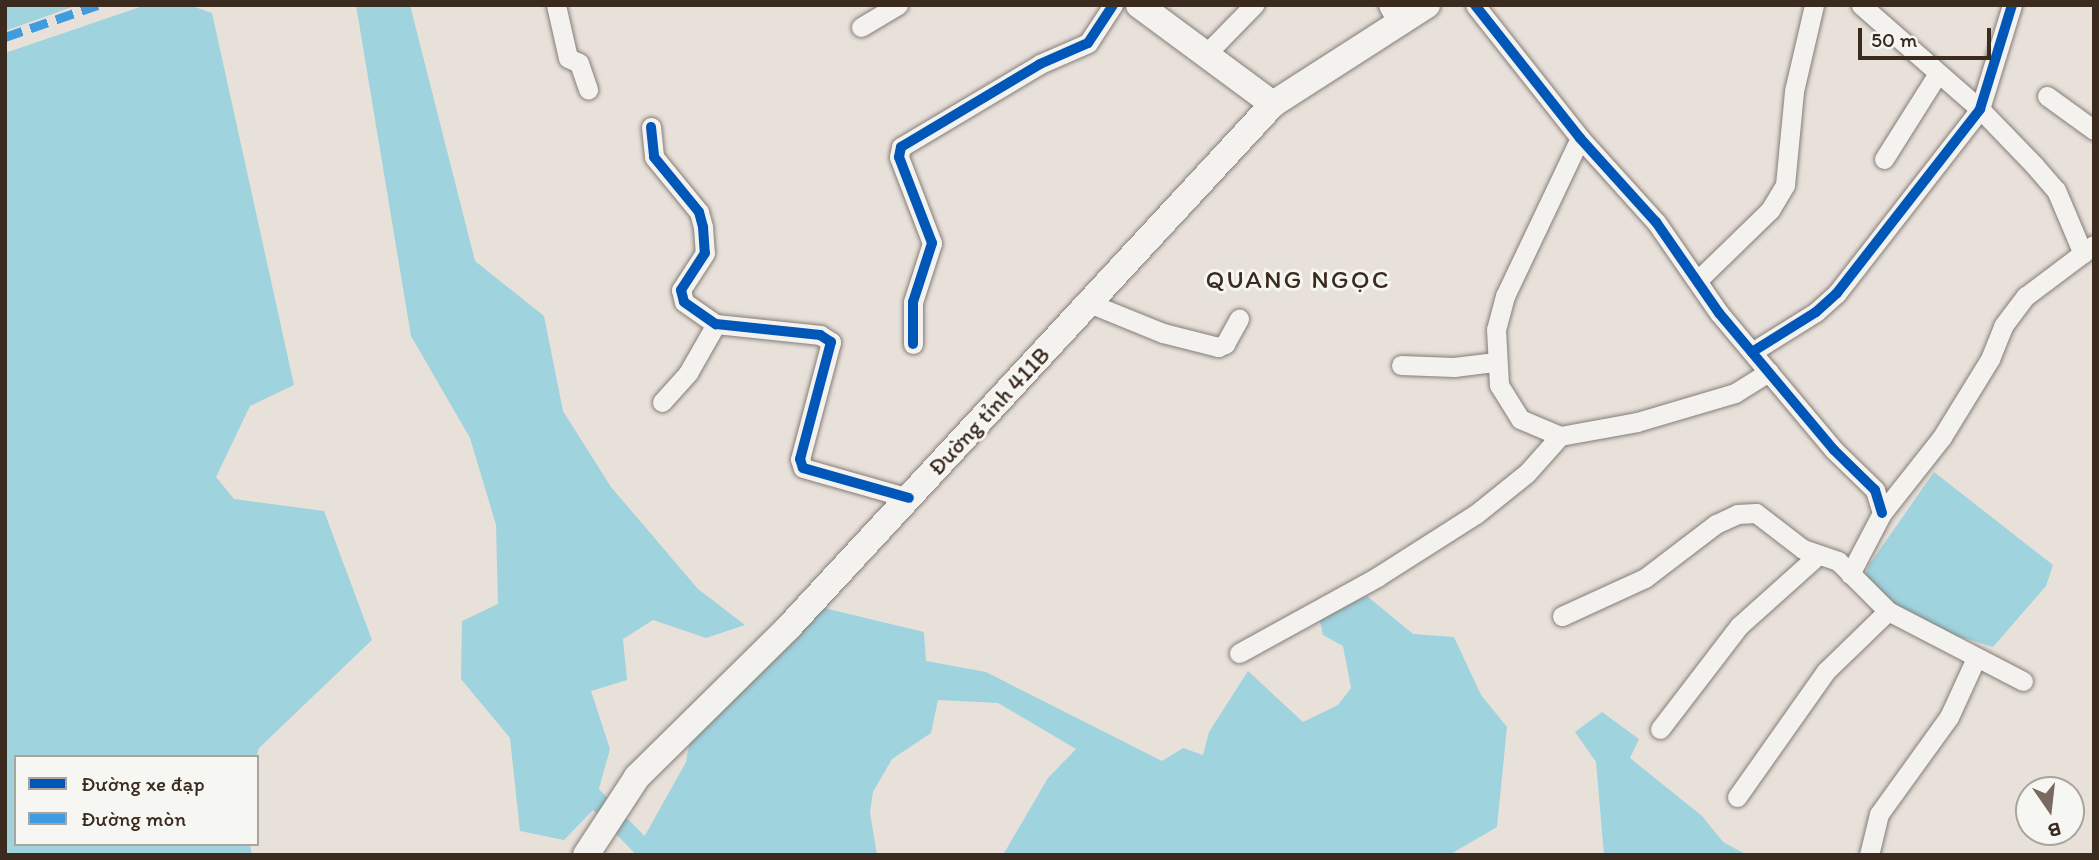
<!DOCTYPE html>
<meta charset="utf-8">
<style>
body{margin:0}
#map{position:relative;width:2099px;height:860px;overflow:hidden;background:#e8e1da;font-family:Itim,sans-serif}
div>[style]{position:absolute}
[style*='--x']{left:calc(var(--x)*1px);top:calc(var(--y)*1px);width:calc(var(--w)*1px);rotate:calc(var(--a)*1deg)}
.water>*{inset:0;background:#9fd3de}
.canal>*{height:19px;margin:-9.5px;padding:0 9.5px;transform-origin:9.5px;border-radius:9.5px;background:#9fd3de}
.roads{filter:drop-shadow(0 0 2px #847d78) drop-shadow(0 0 2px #847d78)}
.street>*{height:19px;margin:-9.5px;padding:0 9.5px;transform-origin:9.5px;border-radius:9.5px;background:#f3f2ef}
.secondary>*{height:26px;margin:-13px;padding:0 13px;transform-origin:13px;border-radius:13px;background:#f3f2ef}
.quiet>*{height:9px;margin-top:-4.5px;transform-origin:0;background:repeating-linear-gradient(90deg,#3f9ce0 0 18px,transparent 0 27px)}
.cycleway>*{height:10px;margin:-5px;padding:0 5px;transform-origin:5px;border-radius:5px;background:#0057b8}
span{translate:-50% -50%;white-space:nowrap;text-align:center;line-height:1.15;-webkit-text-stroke:6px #f6f6f2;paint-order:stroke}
.street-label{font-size:23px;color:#3b2a1e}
.quarter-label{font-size:26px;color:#3b2a1e;letter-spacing:2px}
.frame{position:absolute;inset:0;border:7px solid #3b2a1e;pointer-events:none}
.legend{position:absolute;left:14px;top:755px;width:245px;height:91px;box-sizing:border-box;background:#f6f6f2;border:2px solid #aba49d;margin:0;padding:9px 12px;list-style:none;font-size:21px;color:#3b2a1e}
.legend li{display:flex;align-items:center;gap:14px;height:35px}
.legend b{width:35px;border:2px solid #aba49d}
.north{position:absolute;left:2015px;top:776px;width:70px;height:70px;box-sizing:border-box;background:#f6f6f2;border:2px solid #aba49d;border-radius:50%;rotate:166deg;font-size:19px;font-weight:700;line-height:28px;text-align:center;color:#3b2a1e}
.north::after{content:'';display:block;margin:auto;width:24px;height:32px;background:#786a60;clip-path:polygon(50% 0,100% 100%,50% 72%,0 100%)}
.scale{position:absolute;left:1858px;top:28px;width:133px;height:32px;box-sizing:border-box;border:4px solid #3b2a1e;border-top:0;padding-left:9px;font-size:21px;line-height:24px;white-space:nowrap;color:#3b2a1e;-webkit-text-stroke:5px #f6f6f2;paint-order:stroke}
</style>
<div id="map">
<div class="water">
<i style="clip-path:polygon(5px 5px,70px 5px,72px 7px,5px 31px)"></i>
<i style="clip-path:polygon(146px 5px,189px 5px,212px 13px,294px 385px,250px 406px,216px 477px,234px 499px,324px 511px,372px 640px,259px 748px,256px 757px,16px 757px,16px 844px,250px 844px,252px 855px,5px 855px,5px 53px)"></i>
<i style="clip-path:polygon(356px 5px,410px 5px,475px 261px,544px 316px,563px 411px,611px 487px,698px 589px,745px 625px,706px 638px,653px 620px,623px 639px,627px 680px,591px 691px,610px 749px,593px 810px,564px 840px,520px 831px,510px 738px,461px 679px,462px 621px,498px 604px,496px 525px,470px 438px,411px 336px)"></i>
<i style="clip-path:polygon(1934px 472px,2053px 565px,2046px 586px,1993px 647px,1935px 629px,1871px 590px,1864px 579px,1869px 565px)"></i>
<i style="clip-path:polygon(1367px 596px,1413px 634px,1454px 637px,1481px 695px,1507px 727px,1497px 827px,1449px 855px,1003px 855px,1048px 778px,1076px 749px,998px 703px,938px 700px,931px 733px,892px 759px,873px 792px,870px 813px,877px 855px,634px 855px,686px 762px,691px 733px,824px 608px,924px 632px,926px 661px,986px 672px,1162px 761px,1183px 748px,1203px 755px,1209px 732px,1248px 671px,1303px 722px,1338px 705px,1351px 688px,1343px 646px,1323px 635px,1319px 618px)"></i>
<i style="clip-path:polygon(1602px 712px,1639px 739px,1630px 758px,1702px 816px,1723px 842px,1747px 855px,1604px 855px,1596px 762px,1575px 732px)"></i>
</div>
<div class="canal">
<i style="--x:577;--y:780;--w:91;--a:45.9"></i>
</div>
<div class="roads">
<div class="street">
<i style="--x:556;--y:5;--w:54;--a:77.2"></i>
<i style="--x:568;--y:58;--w:12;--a:24"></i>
<i style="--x:579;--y:63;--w:28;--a:71"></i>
<i style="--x:1388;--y:5;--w:19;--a:62"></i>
<i style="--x:1475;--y:5;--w:169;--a:51.7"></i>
<i style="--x:1580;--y:138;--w:113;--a:47.9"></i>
<i style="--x:1656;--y:222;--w:111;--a:55.3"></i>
<i style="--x:1719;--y:313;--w:179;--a:50"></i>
<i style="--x:1834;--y:450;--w:57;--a:44.3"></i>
<i style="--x:1875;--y:490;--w:24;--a:73"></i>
<i style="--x:1861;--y:5;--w:158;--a:41.2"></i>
<i style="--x:1980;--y:109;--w:78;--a:46"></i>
<i style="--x:2034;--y:165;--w:33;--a:49"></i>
<i style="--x:2056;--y:190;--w:69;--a:67.1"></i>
<i style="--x:861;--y:27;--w:43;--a:-30.7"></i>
<i style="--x:1206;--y:54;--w:69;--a:-45.6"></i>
<i style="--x:2047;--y:96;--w:58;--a:35.9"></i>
<i style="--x:651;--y:127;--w:30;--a:84"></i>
<i style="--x:654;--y:157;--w:71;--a:50.7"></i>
<i style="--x:699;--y:212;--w:16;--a:75"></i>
<i style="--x:703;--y:227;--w:26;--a:86"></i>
<i style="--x:705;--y:253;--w:44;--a:123"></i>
<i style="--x:681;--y:290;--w:12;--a:76"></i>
<i style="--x:684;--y:302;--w:39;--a:35"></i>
<i style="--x:716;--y:324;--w:105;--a:6"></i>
<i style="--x:820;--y:335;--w:13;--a:32"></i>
<i style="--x:831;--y:342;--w:121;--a:104.8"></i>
<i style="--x:800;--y:459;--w:9;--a:72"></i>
<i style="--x:803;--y:468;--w:110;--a:15.8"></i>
<i style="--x:1580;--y:138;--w:175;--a:115.4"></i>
<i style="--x:1505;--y:296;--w:34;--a:105"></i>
<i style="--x:1496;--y:329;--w:56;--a:86.9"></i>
<i style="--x:1499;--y:385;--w:40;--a:58"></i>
<i style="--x:1520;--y:419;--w:43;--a:23"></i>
<i style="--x:1560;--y:436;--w:78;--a:-10.3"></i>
<i style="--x:1637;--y:422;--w:102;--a:-16.5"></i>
<i style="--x:1735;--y:393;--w:40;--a:-32"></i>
<i style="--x:1884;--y:159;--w:99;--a:-57.8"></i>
<i style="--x:1698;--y:280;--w:100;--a:-44.2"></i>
<i style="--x:1770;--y:210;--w:29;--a:-59"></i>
<i style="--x:1785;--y:185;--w:94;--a:-84.5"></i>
<i style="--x:1794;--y:91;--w:88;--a:-76.9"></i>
<i style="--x:1089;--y:303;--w:80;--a:22.1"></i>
<i style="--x:1163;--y:333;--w:57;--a:14.3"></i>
<i style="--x:1218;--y:347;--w:8;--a:-23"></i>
<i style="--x:1225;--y:344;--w:29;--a:-61"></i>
<i style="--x:913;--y:344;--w:42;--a:-90"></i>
<i style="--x:913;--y:302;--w:62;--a:-72.1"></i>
<i style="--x:932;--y:243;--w:92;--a:-111"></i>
<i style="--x:899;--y:157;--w:10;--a:-79"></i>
<i style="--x:901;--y:147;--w:162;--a:-30.8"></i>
<i style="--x:1040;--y:64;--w:52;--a:-23.6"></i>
<i style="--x:1088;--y:43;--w:45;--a:-56.7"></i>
<i style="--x:1752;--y:352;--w:75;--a:-32"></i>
<i style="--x:1816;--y:312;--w:28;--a:-42"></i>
<i style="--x:1837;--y:293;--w:233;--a:-52.1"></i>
<i style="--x:1980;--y:109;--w:109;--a:-72.9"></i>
<i style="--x:1401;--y:365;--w:53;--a:2.2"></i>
<i style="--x:1454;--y:367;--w:40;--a:-7.1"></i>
<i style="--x:662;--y:402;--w:39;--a:-48"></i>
<i style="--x:688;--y:373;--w:56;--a:-60.3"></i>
<i style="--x:1850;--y:574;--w:69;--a:-62.3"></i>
<i style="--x:1882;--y:513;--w:97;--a:-51.7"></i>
<i style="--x:1942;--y:437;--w:92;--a:-58.4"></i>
<i style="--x:1990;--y:359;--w:35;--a:-68"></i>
<i style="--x:2003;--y:326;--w:38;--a:-53"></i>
<i style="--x:2026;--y:296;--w:85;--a:-36.9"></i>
<i style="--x:1562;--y:616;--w:91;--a:-24.6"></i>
<i style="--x:1645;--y:578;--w:89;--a:-37.3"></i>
<i style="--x:1716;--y:524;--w:23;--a:-25"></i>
<i style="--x:1737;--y:514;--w:19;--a:-3"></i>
<i style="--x:1756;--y:513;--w:59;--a:37.5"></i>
<i style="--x:1803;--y:549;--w:37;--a:19"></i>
<i style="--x:1838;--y:561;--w:71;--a:45"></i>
<i style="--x:1888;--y:611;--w:152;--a:27.4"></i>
<i style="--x:1239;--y:653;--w:158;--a:-28.8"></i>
<i style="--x:1377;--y:577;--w:117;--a:-32.5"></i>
<i style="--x:1476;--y:514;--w:65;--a:-38.8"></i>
<i style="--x:1527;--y:473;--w:50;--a:-48.3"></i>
<i style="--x:1660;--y:729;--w:130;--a:-52.5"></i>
<i style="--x:1739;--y:626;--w:106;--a:-41.9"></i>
<i style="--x:1737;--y:797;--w:154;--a:-54.8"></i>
<i style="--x:1826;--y:671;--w:86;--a:-44.1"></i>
<i style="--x:1869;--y:855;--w:42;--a:-76.3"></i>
<i style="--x:1879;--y:814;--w:120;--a:-54.2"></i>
<i style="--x:1949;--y:717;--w:65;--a:-65.4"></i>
</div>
<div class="secondary">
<i style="--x:1139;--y:5;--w:167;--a:36.5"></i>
<i style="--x:586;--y:855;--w:93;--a:-56.8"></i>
<i style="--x:637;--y:777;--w:212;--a:-44.6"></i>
<i style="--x:788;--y:628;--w:714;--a:-47.21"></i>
<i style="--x:1273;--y:104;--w:183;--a:-32.7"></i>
</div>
</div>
<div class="quiet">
<i style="--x:5;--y:37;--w:98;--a:-19"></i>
</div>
<div class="cycleway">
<i style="--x:1475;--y:5;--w:169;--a:51.7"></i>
<i style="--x:1580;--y:138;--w:113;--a:47.9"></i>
<i style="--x:1656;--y:222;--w:111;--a:55.3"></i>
<i style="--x:1719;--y:313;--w:179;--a:50"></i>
<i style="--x:1834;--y:450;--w:57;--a:44.3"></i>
<i style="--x:1875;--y:490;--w:24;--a:73"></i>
<i style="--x:651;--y:127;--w:30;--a:84"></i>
<i style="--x:654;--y:157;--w:71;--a:50.7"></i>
<i style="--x:699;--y:212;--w:16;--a:75"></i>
<i style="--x:703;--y:227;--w:26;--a:86"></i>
<i style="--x:705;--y:253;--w:44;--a:123"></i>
<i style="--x:681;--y:290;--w:12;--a:76"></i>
<i style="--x:684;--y:302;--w:39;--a:35"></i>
<i style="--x:716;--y:324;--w:105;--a:6"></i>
<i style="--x:820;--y:335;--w:13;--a:32"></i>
<i style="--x:831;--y:342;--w:121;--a:104.8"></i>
<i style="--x:800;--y:459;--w:9;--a:72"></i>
<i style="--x:803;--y:468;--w:110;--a:15.8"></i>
<i style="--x:913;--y:344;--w:42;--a:-90"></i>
<i style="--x:913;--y:302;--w:62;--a:-72.1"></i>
<i style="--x:932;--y:243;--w:92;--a:-111"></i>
<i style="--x:899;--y:157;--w:10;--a:-79"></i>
<i style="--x:901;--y:147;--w:162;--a:-30.8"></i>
<i style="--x:1040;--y:64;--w:52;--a:-23.6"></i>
<i style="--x:1088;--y:43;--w:45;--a:-56.7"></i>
<i style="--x:1752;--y:352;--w:75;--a:-32"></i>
<i style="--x:1816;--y:312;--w:28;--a:-42"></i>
<i style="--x:1837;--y:293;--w:233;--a:-52.1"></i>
<i style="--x:1980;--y:109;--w:109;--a:-72.9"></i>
</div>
<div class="street-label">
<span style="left:989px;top:411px;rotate:-47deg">Đường tỉnh 411B</span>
</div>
<div class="quarter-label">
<span style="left:1298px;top:280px">QUANG NGỌC</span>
</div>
<div class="frame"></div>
<ul class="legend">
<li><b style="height:9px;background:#0057b8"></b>Đường xe đạp</li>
<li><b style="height:9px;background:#3f9ce0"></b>Đường mòn</li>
</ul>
<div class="north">B</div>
<div class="scale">50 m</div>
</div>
